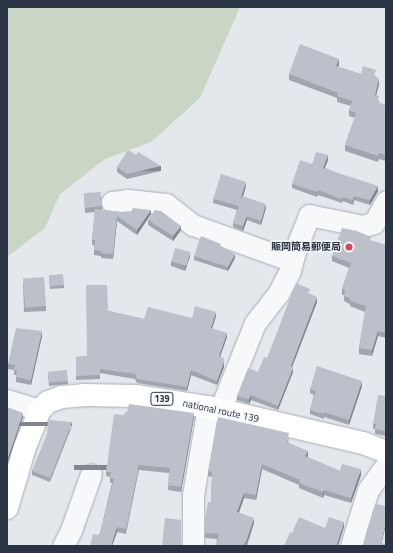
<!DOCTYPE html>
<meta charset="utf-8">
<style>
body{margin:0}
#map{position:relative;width:393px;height:553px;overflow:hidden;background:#e4e7ec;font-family:"Titillium Web","Noto Sans JP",sans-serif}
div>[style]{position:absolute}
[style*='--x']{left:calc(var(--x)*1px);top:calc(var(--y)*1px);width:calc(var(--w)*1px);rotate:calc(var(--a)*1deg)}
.green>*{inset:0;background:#c9d6c5}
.roads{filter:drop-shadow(0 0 1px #a9aeb7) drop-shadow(0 0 1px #a9aeb7)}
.minor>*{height:21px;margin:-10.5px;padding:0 10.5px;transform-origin:10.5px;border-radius:10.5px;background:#f7f8fa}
.highway>*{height:22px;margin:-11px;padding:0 11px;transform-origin:11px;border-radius:11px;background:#fff}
.wall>*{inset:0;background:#a1a5ae}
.shaded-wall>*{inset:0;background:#83868d;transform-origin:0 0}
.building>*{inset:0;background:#bbc0ca;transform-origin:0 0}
.dots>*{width:11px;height:11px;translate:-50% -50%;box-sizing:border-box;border:2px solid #f4f6f9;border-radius:50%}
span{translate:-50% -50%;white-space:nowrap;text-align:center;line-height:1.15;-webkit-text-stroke:3px #f4f6f9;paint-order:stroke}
.shield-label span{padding:1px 3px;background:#f4f6f9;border:1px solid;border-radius:3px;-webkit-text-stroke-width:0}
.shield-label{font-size:9px;color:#2b3445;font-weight:700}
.poi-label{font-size:10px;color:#2b3445;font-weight:700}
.right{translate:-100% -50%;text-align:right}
.street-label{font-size:10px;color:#2b3445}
.frame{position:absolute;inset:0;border:8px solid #2b3445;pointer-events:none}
</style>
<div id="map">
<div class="green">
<i style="clip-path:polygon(7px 7px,240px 7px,200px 98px,151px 142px,105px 159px,60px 194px,45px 228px,7px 257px)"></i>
</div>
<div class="roads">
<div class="minor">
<i style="--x:112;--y:202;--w:16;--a:-7"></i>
<i style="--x:128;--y:200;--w:38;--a:6"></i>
<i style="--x:166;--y:204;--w:34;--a:38"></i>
<i style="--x:193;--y:225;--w:105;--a:20"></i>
<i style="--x:7;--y:400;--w:34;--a:17"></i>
<i style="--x:220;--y:410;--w:94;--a:-68.1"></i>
<i style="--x:255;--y:323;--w:37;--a:-52"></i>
<i style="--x:278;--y:294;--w:27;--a:-63"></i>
<i style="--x:290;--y:270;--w:23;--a:-75"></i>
<i style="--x:296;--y:248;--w:35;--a:-68"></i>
<i style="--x:309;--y:215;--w:55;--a:11.5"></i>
<i style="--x:363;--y:226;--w:11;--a:-15"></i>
<i style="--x:374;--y:223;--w:25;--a:-61"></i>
<i style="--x:63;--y:546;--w:18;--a:-63"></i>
<i style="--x:71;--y:530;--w:59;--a:-70.3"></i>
<i style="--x:193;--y:546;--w:51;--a:-90"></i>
<i style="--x:193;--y:495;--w:89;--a:-80.3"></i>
<i style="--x:351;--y:546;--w:59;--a:-73.1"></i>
<i style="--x:368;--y:490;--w:31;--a:-54"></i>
</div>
<div class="highway">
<i style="--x:7;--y:508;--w:64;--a:-73.6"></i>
<i style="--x:25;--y:447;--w:40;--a:-68"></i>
<i style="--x:40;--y:410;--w:11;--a:-45"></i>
<i style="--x:48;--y:402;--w:15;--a:-20"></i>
<i style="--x:62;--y:397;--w:21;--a:-5"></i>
<i style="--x:83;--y:395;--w:54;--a:1.1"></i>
<i style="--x:137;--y:396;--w:72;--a:8.8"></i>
<i style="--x:208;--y:407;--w:159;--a:13.1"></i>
<i style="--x:363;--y:443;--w:25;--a:21"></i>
</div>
</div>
<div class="wall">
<i style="clip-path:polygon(339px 64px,338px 67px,361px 74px,376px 76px,375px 77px,379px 84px,376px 95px,379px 102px,378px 103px,386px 105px,386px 161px,379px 159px,378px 162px,345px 151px,345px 145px,355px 118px,349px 116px,349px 110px,351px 106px,337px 102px,337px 98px,289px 80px,289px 74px)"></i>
<i style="clip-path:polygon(136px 155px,161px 171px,127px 179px,117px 172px,117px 167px)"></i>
<i style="clip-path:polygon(328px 160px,325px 168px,378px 191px,370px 205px,354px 200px,353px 205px,343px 201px,342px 203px,318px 195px,317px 197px,292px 188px,292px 184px,312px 164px)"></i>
<i style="clip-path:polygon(246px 186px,243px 197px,266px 208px,261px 225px,247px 220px,243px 231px,233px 227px,233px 223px,237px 210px,213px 203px,213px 199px)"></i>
<i style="clip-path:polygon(84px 193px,101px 196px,101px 200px,102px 206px,102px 210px,130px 213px,151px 214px,137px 235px,117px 221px,113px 259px,101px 258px,101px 256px,94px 255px,94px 245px,92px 245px,92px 240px,95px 212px,85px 213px)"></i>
<i style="clip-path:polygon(148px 220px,181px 230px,173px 241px,148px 225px)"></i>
<i style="clip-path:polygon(371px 241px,386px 245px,386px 338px,378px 336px,372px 356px,359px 354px,359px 348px,365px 312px,350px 306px,350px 304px,344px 301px,344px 295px,342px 295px,342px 289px,349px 268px,332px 261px,332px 256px)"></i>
<i style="clip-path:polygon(221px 246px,235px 258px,228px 271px,194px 260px,194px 256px)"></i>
<i style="clip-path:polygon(190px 257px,185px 271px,171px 266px,171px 261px)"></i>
<i style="clip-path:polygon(49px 275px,64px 285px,64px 288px,50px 289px)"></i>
<i style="clip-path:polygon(23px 283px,46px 306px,46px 311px,24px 312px)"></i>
<i style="clip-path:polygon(310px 294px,317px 302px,292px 367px,293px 372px,278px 410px,251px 400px,249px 404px,237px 400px,237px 396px,258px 372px,267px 358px)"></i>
<i style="clip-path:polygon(108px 311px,144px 319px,192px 318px,216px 316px,212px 328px,227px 337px,220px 356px,224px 362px,224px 367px,217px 385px,191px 375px,187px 391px,137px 383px,135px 379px,100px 373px,100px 379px,76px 380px,76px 357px,87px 356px)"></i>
<i style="clip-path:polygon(42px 336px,31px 385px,16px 382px,16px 375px,14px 375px,14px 370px,8px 369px,8px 364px)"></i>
<i style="clip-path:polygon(386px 346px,386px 358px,385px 358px,385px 353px)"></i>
<i style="clip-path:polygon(48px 374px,68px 381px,68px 384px,49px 386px)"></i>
<i style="clip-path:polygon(362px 386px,349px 425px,324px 417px,324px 419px,310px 414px,310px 410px,314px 395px,310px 393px,310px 389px)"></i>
<i style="clip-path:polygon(386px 396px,386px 436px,375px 434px,375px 429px,373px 429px,373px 424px)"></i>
<i style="clip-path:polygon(124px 415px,194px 417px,181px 492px,168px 490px,169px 473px,139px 470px,126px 534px,117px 532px,112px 546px,90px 546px,100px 533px,112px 483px,110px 483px,110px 477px,106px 476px,106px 472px)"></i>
<i style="clip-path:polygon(72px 426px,50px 482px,32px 475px,32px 471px)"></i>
<i style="clip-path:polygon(289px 439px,288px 442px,308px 456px,307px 457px,340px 471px,361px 475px,351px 503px,324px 495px,323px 498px,299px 488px,299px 485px,262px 469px,256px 500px,244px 498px,239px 513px,254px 523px,247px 546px,216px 546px,217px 539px,205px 538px,205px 519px,211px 502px,212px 477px,208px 476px,208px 471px)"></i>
</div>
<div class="shaded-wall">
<i style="clip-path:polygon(339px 59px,339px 64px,336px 72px,336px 66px)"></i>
<i style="clip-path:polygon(379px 78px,379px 84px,375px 100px,375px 95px)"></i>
<i style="clip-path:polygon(328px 155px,328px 160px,323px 172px,323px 168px)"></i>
<i style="left:161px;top:166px;width:5px;height:35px;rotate:90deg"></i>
<i style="clip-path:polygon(246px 182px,246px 186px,240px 205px,240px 200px)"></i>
<i style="clip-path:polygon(378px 186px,378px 191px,370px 205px,370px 200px)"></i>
<i style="clip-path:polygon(354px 196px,354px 200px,353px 205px,353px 200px)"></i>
<i style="clip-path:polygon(266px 204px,266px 208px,261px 225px,261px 221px)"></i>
<i style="clip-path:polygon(151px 210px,151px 214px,137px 235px,137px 230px)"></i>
<i style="clip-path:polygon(117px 216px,117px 221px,113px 259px,113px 254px)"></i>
<i style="clip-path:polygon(247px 216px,247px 220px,243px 231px,243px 226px)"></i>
<i style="clip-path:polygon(181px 226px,181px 230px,173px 241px,173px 236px)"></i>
<i style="clip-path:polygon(190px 252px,190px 257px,185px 271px,185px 266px)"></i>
<i style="clip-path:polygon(235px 254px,235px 258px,228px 271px,228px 267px)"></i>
<i style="clip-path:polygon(317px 297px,317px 302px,291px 370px,291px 366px)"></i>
<i style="clip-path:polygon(216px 312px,216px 316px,211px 332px,211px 328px)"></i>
<i style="clip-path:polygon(42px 331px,42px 336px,31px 385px,31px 380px)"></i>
<i style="clip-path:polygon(378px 331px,378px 336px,372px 356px,372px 350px)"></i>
<i style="clip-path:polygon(227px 333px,227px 337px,219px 360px,219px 356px)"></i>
<i style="clip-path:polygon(224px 362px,224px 367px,217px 385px,217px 381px)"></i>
<i style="clip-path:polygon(293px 368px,293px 372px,278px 410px,278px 406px)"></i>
<i style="clip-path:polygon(191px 370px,191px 375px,187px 391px,187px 387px)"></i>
<i style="clip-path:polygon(362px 381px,362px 386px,349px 425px,349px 420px)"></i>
<i style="clip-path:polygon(251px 395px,251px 400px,249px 404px,249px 399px)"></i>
<i style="clip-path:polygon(23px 413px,23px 417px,7px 465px,7px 460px)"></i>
<i style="clip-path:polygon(194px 413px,194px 417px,181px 492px,181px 487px)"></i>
<i style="left:72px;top:422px;width:4px;height:60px;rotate:90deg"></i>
<i style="clip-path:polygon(308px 451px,308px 456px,305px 462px,305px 456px)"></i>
<i style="clip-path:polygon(262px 464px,262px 469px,256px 500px,256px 495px)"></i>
<i style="left:139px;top:465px;width:5px;height:65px;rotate:90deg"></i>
<i style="clip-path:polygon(361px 469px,361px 475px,351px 503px,351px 498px)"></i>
<i style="clip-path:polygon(324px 490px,324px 495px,323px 498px,323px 492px)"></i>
<i style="clip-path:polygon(244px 493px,244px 498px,237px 517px,237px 512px)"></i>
<i style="clip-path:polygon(254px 518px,254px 523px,246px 546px,246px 542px)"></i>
<i style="clip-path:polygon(386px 520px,386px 524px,381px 546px,381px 543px)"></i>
<i style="clip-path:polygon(344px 522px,344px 527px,338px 546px,336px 546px)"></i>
<i style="clip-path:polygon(117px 527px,117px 532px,112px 546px,111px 546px)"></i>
</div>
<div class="building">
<i style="clip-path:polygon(300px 44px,339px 59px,336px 66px,361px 74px,363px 66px,376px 70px,374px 76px,379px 78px,375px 95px,379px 96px,377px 102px,386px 105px,386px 155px,379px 153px,378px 156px,345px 145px,356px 113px,349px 110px,352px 101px,337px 96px,338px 93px,289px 74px)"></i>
<i style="clip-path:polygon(128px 150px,136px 155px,138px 152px,161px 166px,127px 174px,117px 167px)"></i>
<i style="clip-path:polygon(316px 152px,328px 155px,323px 168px,378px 186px,370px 200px,354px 196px,353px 200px,343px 197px,342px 199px,318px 190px,317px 192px,292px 184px,300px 160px,312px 164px)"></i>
<i style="clip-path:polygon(221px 174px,246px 182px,240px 200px,242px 196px,266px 204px,261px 221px,247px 216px,243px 226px,233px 223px,239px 206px,213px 199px)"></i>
<i style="clip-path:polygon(101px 192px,100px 198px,102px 206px,85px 208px,84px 193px)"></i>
<i style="clip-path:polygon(133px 208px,151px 210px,137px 230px,117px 216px,113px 254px,101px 253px,102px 251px,94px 250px,95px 240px,92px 240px,95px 209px,130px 213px)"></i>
<i style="clip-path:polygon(155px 210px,161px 211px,181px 226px,173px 236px,148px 220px)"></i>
<i style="clip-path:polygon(342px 228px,357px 231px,371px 237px,370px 240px,386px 245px,386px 333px,378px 331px,372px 350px,359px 348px,366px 306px,350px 301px,350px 298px,344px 296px,345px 290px,342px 289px,351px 263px,332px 256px)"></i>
<i style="clip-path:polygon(201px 236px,221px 244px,220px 246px,235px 254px,228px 267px,194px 256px)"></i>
<i style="left:175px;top:248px;width:16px;height:14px;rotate:15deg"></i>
<i style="left:63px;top:274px;width:11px;height:14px;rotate:85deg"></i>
<i style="left:44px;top:277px;width:29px;height:21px;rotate:86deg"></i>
<i style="clip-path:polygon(296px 283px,310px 289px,308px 293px,317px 297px,291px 366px,293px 368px,278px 406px,251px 395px,249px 399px,237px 396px,248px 368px,258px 372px,264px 357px,267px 358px)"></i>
<i style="clip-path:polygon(86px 285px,107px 285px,108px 311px,144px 319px,148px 307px,192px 318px,195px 306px,216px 312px,211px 328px,227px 333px,219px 356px,224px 358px,223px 362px,224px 362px,217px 381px,191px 370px,187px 387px,137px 379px,135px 374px,100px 369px,100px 375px,76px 376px,76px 357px,87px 356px)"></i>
<i style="clip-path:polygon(16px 328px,42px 331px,31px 380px,16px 377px,17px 371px,14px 370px,15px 365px,8px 364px)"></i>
<i style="clip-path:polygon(317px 366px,362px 381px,349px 420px,324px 412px,324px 414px,310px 410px,316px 391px,310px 389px)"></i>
<i style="left:67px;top:370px;width:11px;height:19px;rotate:85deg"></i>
<i style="clip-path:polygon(378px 395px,386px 396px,386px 431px,375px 429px,376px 424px,373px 424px)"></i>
<i style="clip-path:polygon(129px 404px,194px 413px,181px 487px,168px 485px,170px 468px,139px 465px,126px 529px,117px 527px,111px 546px,90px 546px,93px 534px,98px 535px,100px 533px,114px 479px,110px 478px,111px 472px,106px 472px,114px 414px,124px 415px,125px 412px,127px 412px)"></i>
<i style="clip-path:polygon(7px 407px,23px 413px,7px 460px)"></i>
<i style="clip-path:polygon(218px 417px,289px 433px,287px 442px,308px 451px,305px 456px,340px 471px,342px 464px,361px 469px,351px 498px,324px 490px,323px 492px,299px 483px,300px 480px,262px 464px,256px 495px,244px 493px,237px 512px,254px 518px,246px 542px,244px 542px,243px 546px,216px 546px,219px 534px,205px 533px,205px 519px,208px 502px,211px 502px,212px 472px,208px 471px)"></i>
<i style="clip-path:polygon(48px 420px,72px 422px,50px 478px,32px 471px,47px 434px)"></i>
<i style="clip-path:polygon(375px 504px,386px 506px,386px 505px,386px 520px,381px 543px,386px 544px,386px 546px,363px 546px,366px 533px)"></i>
<i style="clip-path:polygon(299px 517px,325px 528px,329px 517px,344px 522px,336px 546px,284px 546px,290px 532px,292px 533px)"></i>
<i style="clip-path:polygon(165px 518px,181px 520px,181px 541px,183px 546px,162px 546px)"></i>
</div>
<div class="dots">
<i style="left:349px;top:247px;background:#d1495b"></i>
</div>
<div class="shield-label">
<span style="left:162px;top:399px">139</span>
</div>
<div class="poi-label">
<span class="right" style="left:341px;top:247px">賑岡簡易郵便局</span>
</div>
<div class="street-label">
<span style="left:221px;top:411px;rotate:12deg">national route 139</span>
</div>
<div class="frame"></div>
</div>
